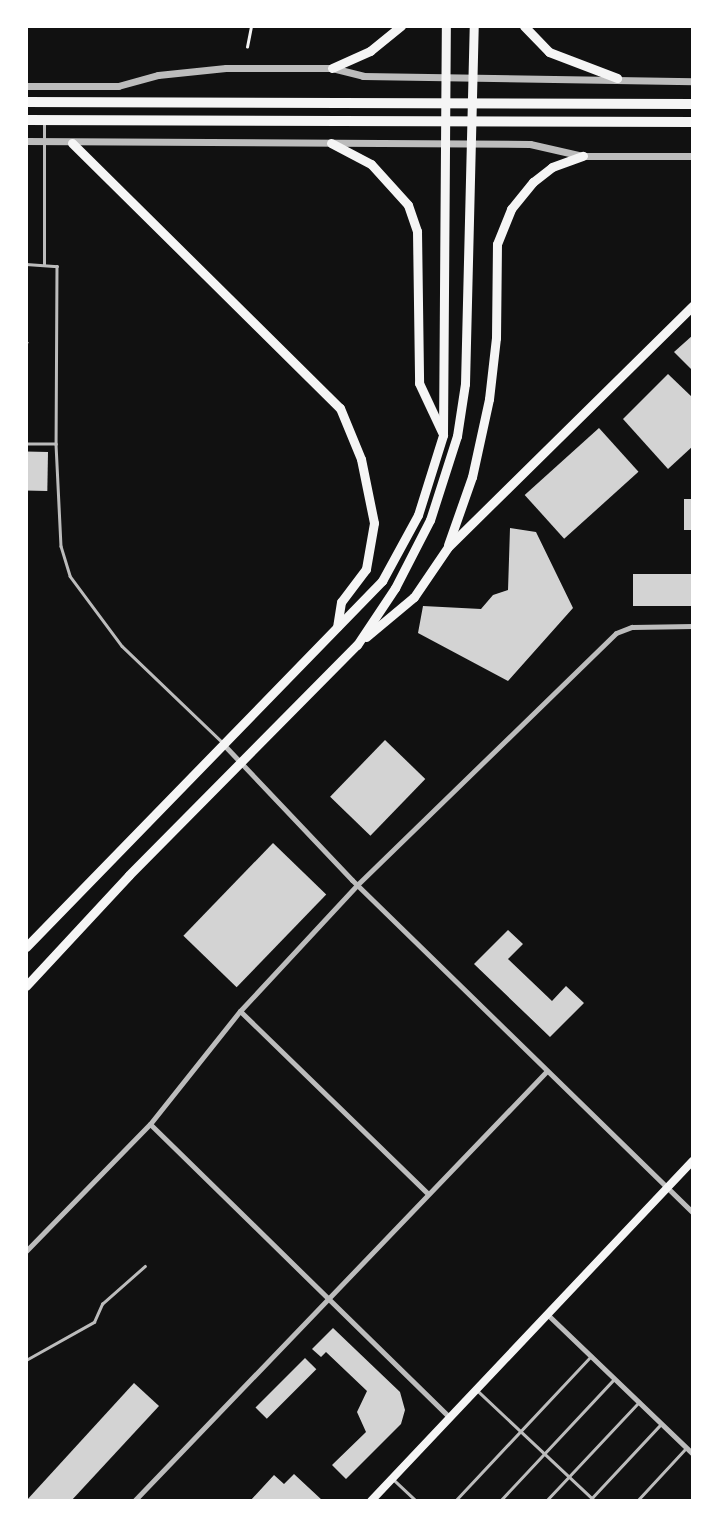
<!DOCTYPE html>
<style>
body{margin:0}
#map{position:relative;width:719px;height:1527px;overflow:hidden;background:#111;font-family:"DM Sans",sans-serif}
div>[style]{position:absolute}
[style*='--x']{left:calc(var(--x)*1px);top:calc(var(--y)*1px);width:calc(var(--w)*1px);rotate:calc(var(--a)*1deg)}
.building>*{inset:0;background:#d3d3d3;transform-origin:0 0}
.path>*{height:2.5px;margin:-1.25px;padding:0 1.25px;transform-origin:1.25px;border-radius:1.25px;background:#f5f5f5}
.service>*{height:2.5px;margin:-1.25px;padding:0 1.25px;transform-origin:1.25px;border-radius:1.25px;background:#bcbcbc}
.minor>*{height:5px;margin:-2.5px;padding:0 2.5px;transform-origin:2.5px;border-radius:2.5px;background:#bcbcbc}
.tertiary>*{height:7px;margin:-3.5px;padding:0 3.5px;transform-origin:3.5px;border-radius:3.5px;background:#bcbcbc}
.secondary>*{height:8px;margin:-4px;padding:0 4px;transform-origin:4px;border-radius:4px;background:#f5f5f5}
.primary>*{height:9px;margin:-4.5px;padding:0 4.5px;transform-origin:4.5px;border-radius:4.5px;background:#f5f5f5}
.trunk>*{height:10px;margin:-5px;padding:0 5px;transform-origin:5px;border-radius:5px;background:#f5f5f5}
span{translate:-50% -50%;white-space:nowrap;text-align:center;line-height:1.15;-webkit-text-stroke:5px #fff;paint-order:stroke}
.frame{position:absolute;inset:0;border:28px solid #fff;pointer-events:none}
</style>
<div id="map">
<div class="building">
<i style="clip-path:polygon(693px 335px,693px 371px,674px 352px)"></i>
<i style="left:26px;top:340px;width:4px;height:38px;rotate:45deg"></i>
<i style="clip-path:polygon(668px 374px,693px 398px,693px 446px,668px 469px,623px 419px)"></i>
<i style="left:599px;top:428px;width:59px;height:100px;rotate:48deg"></i>
<i style="left:48px;top:452px;width:39px;height:22px;rotate:91deg"></i>
<i style="left:684px;top:499px;width:9px;height:31px"></i>
<i style="clip-path:polygon(510px 528px,536px 532px,573px 608px,508px 681px,418px 633px,423px 606px,481px 609px,493px 595px,508px 590px)"></i>
<i style="left:693px;top:574px;width:32px;height:60px;rotate:90deg"></i>
<i style="left:385px;top:740px;width:56px;height:79px;rotate:44deg"></i>
<i style="left:273px;top:843px;width:74px;height:129px;rotate:44deg"></i>
<i style="clip-path:polygon(508px 930px,523px 944px,508px 959px,552px 1001px,566px 986px,584px 1003px,550px 1037px,474px 964px)"></i>
<i style="clip-path:polygon(333px 1328px,400px 1392px,405px 1410px,401px 1424px,346px 1479px,332px 1465px,366px 1432px,357px 1412px,367px 1391px,326px 1352px,321px 1357px,312px 1349px)"></i>
<i style="left:305px;top:1358px;width:16px;height:70px;rotate:45deg"></i>
<i style="clip-path:polygon(134px 1383px,159px 1406px,71px 1501px,26px 1501px)"></i>
<i style="clip-path:polygon(294px 1474px,323px 1501px,250px 1501px,274px 1475px,284px 1484px)"></i>
</div>
<div class="path">
<i style="--x:126;--y:26;--w:17;--a:0"></i>
<i style="--x:247;--y:47;--w:21;--a:-79"></i>
</div>
<div class="service">
<i style="--x:26;--y:264;--w:31;--a:4"></i>
<i style="--x:57;--y:266;--w:178;--a:90.3"></i>
<i style="--x:56;--y:444;--w:30;--a:180"></i>
<i style="--x:44;--y:264;--w:140;--a:-90"></i>
<i style="--x:56;--y:444;--w:102;--a:87.2"></i>
<i style="--x:61;--y:546;--w:31;--a:73"></i>
<i style="--x:70;--y:576;--w:87;--a:53.4"></i>
<i style="--x:122;--y:646;--w:140;--a:43.8"></i>
<i style="--x:26;--y:1360;--w:78;--a:-29.2"></i>
<i style="--x:94;--y:1322;--w:20;--a:-66"></i>
<i style="--x:102;--y:1304;--w:57;--a:-41.5"></i>
<i style="--x:479;--y:1392;--w:159;--a:43.2"></i>
<i style="--x:393;--y:1479;--w:33;--a:43"></i>
<i style="--x:455;--y:1501;--w:199;--a:-46.8"></i>
<i style="--x:500;--y:1501;--w:167;--a:-46.9"></i>
<i style="--x:546;--y:1501;--w:136;--a:-46.8"></i>
<i style="--x:589;--y:1501;--w:105;--a:-46.9"></i>
<i style="--x:637;--y:1501;--w:72;--a:-47.2"></i>
</div>
<div class="minor">
<i style="--x:224;--y:745;--w:186;--a:46.5"></i>
<i style="--x:352;--y:880;--w:477;--a:44.3"></i>
<i style="--x:240;--y:1011;--w:262;--a:44.2"></i>
<i style="--x:150;--y:1124;--w:420;--a:44.4"></i>
<i style="--x:26;--y:1251;--w:177;--a:-45.7"></i>
<i style="--x:150;--y:1124;--w:144;--a:-51.5"></i>
<i style="--x:240;--y:1011;--w:172;--a:-47.1"></i>
<i style="--x:357;--y:885;--w:361;--a:-44.2"></i>
<i style="--x:616;--y:633;--w:17;--a:-21"></i>
<i style="--x:632;--y:627;--w:61;--a:-0.9"></i>
<i style="--x:548;--y:1315;--w:201;--a:43.8"></i>
<i style="--x:134;--y:1501;--w:595;--a:-46.16"></i>
</div>
<div class="tertiary">
<i style="--x:26;--y:86;--w:92;--a:0"></i>
<i style="--x:118;--y:86;--w:41;--a:-15.4"></i>
<i style="--x:158;--y:75;--w:68;--a:-5.9"></i>
<i style="--x:226;--y:68;--w:106;--a:0"></i>
<i style="--x:332;--y:68;--w:32;--a:14"></i>
<i style="--x:363;--y:76;--w:330;--a:0.9"></i>
<i style="--x:26;--y:141;--w:504;--a:0.34"></i>
<i style="--x:530;--y:144;--w:54;--a:12.8"></i>
<i style="--x:583;--y:156;--w:110;--a:0"></i>
</div>
<div class="secondary">
<i style="--x:371;--y:1501;--w:468;--a:-46.6"></i>
</div>
<div class="primary">
<i style="--x:524;--y:26;--w:36;--a:46"></i>
<i style="--x:549;--y:52;--w:73;--a:20.9"></i>
<i style="--x:332;--y:68;--w:42;--a:-24.1"></i>
<i style="--x:370;--y:51;--w:40;--a:-39"></i>
<i style="--x:72;--y:143;--w:377;--a:44.7"></i>
<i style="--x:340;--y:408;--w:55;--a:67.6"></i>
<i style="--x:361;--y:459;--w:65;--a:78.5"></i>
<i style="--x:374;--y:523;--w:47;--a:99.9"></i>
<i style="--x:366;--y:569;--w:41;--a:127.1"></i>
<i style="--x:341;--y:602;--w:25;--a:99"></i>
<i style="--x:331;--y:143;--w:45;--a:27.7"></i>
<i style="--x:371;--y:164;--w:55;--a:47.9"></i>
<i style="--x:408;--y:205;--w:28;--a:71"></i>
<i style="--x:417;--y:231;--w:152;--a:89.2"></i>
<i style="--x:419;--y:383;--w:54;--a:64.9"></i>
<i style="--x:448;--y:545;--w:72;--a:-70.6"></i>
<i style="--x:472;--y:477;--w:80;--a:-77.7"></i>
<i style="--x:489;--y:399;--w:61;--a:-83.5"></i>
<i style="--x:496;--y:338;--w:94;--a:-89.4"></i>
<i style="--x:497;--y:244;--w:38;--a:-68"></i>
<i style="--x:511;--y:209;--w:35;--a:-51"></i>
<i style="--x:533;--y:182;--w:24;--a:-38"></i>
<i style="--x:552;--y:167;--w:33;--a:-20"></i>
<i style="--x:366;--y:637;--w:62;--a:-39.8"></i>
<i style="--x:414;--y:597;--w:60;--a:-55.8"></i>
<i style="--x:448;--y:547;--w:344;--a:-44.6"></i>
<i style="--x:26;--y:947;--w:511;--a:-45.79"></i>
<i style="--x:382;--y:581;--w:75;--a:-61.4"></i>
<i style="--x:418;--y:515;--w:84;--a:-72.6"></i>
<i style="--x:443;--y:435;--w:409;--a:-89.6"></i>
<i style="--x:26;--y:986;--w:151;--a:-47.1"></i>
<i style="--x:129;--y:875;--w:324;--a:-45.3"></i>
<i style="--x:357;--y:645;--w:69;--a:-56.3"></i>
<i style="--x:395;--y:588;--w:76;--a:-62.8"></i>
<i style="--x:430;--y:520;--w:88;--a:-72.2"></i>
<i style="--x:457;--y:436;--w:53;--a:-81.3"></i>
<i style="--x:465;--y:384;--w:358;--a:-88.6"></i>
</div>
<div class="trunk">
<i style="--x:26;--y:102;--w:667;--a:0.17"></i>
<i style="--x:26;--y:120;--w:667;--a:0.17"></i>
</div>
<div class="frame"></div>
</div>
